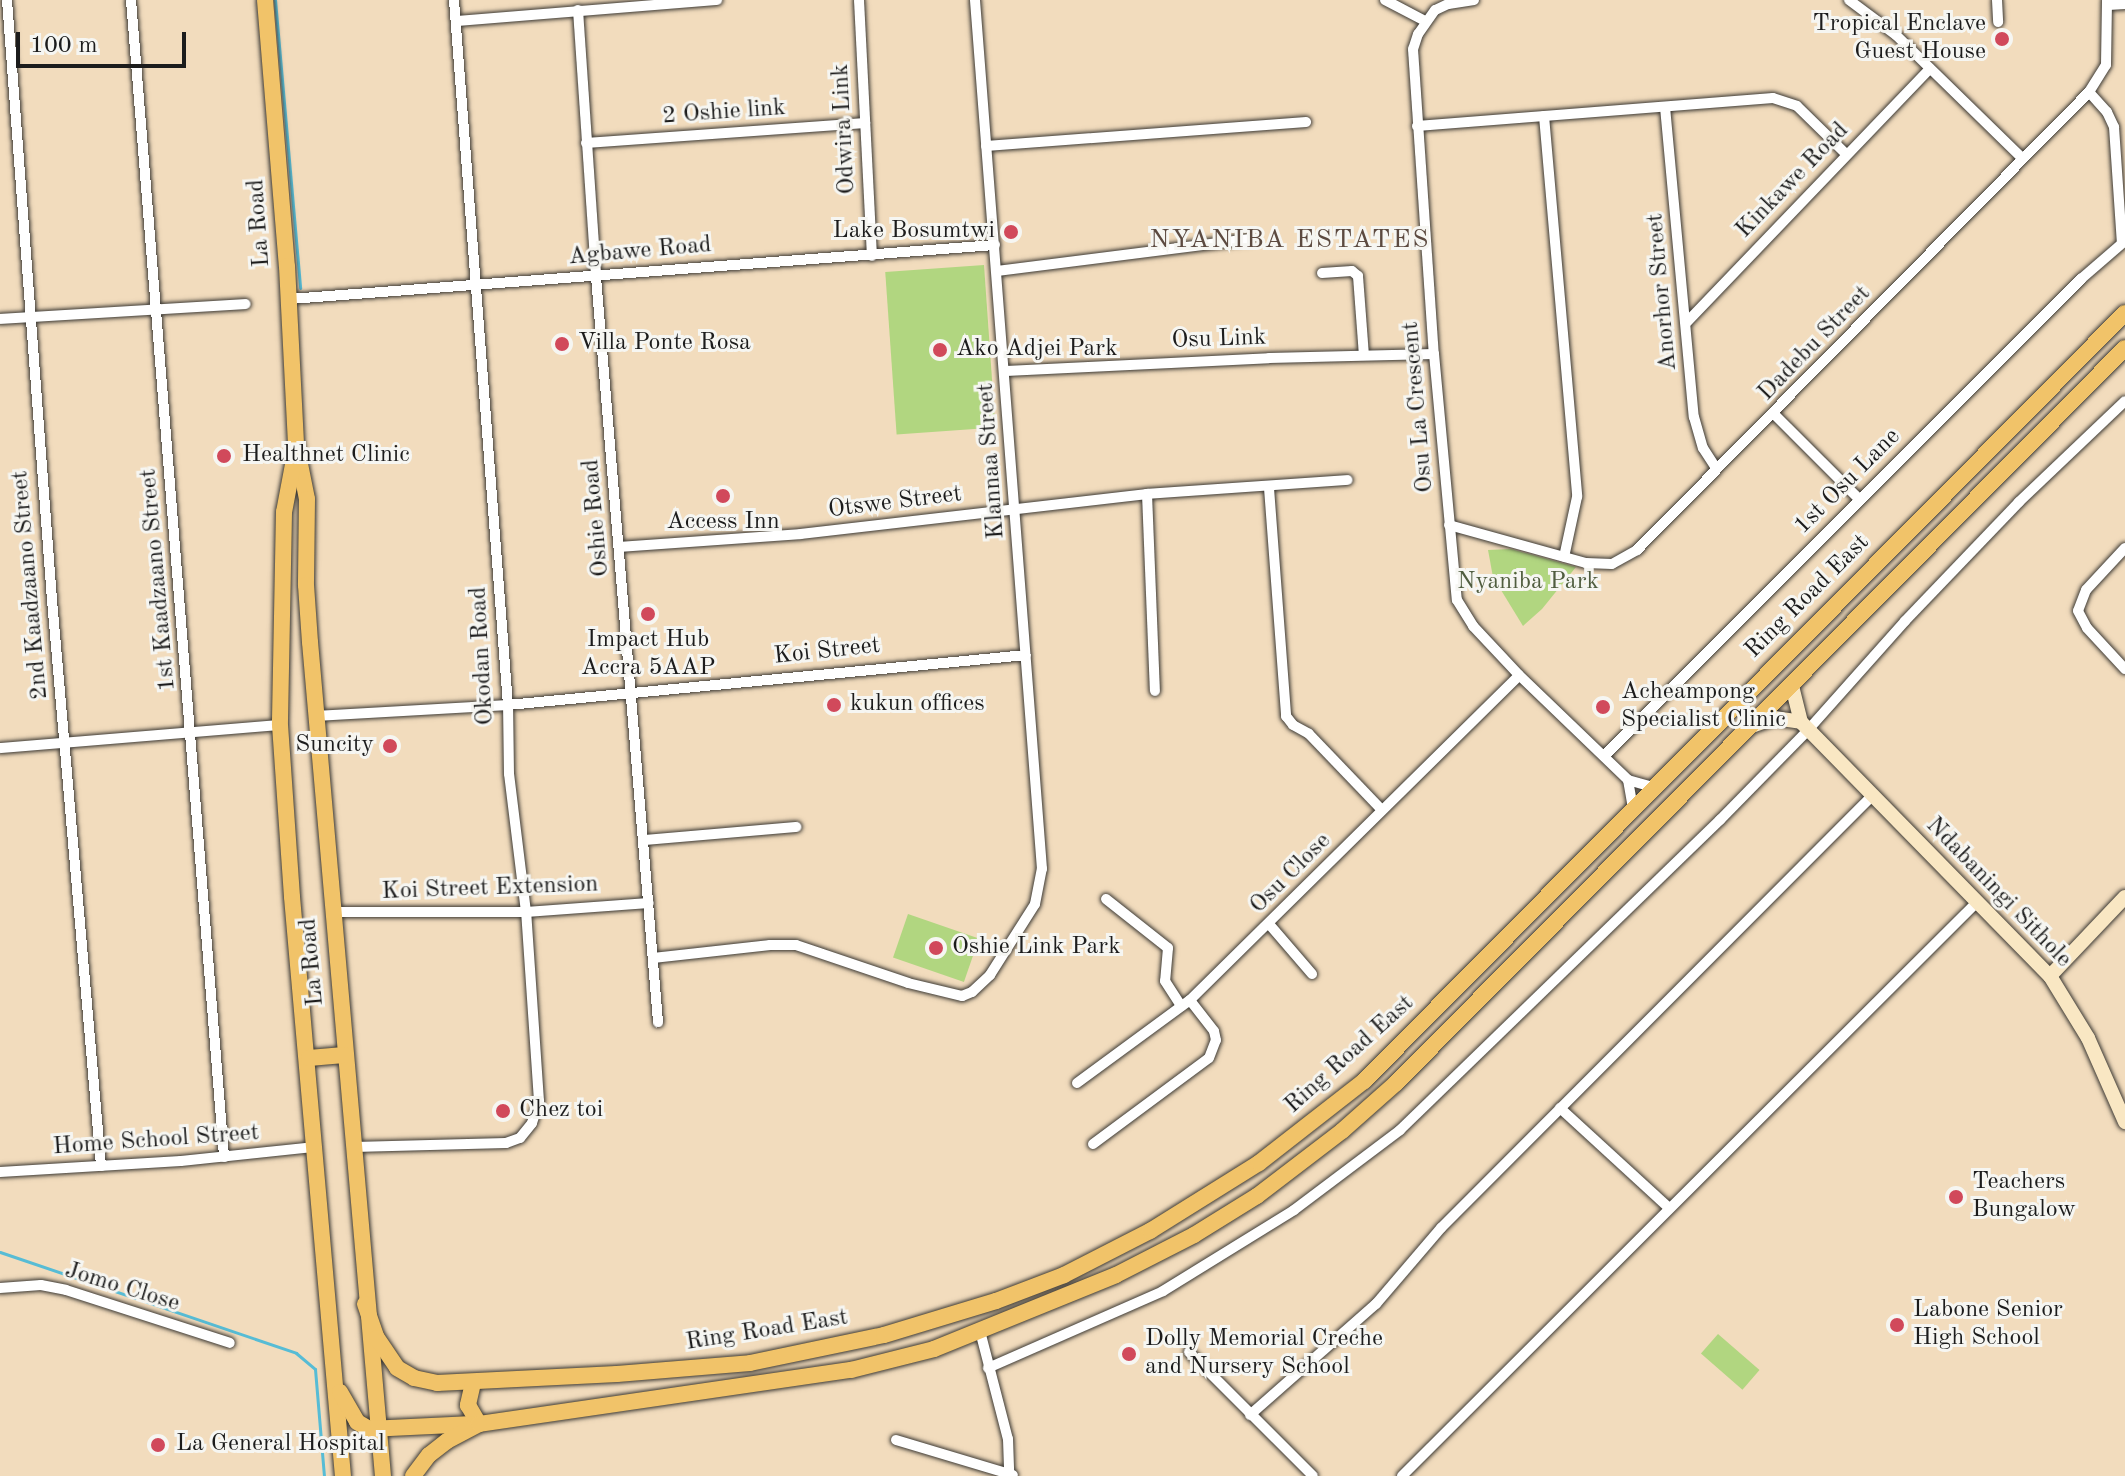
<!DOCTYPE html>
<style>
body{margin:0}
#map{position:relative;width:2125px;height:1476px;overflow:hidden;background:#f2dcbd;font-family:"Old Standard TT",serif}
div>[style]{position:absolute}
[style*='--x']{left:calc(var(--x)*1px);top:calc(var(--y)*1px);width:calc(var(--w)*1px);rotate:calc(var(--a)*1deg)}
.green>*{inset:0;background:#b1d680;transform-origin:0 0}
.stream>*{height:3px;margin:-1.5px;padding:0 1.5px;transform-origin:1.5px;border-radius:1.5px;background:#57bcd5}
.roads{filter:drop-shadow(0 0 2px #3c3934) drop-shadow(0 0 2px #3c3934)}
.street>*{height:10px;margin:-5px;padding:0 5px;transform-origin:5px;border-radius:5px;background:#fff}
.secondary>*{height:14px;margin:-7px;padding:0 7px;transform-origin:7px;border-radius:7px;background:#f9e7c3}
.primary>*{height:16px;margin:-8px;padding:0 8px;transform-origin:8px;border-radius:8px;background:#f1c369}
.dots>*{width:22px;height:22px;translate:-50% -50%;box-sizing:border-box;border:4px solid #f6f6f2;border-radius:50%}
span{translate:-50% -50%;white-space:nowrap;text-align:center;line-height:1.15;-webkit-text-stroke:6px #f6f6f2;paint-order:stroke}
.poi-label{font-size:24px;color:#1c1c1c}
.right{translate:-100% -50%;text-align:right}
.left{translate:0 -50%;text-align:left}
.street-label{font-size:24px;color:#1c1c1c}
.park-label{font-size:24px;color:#505d3f}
.neighbourhood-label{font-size:26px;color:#5c4a40;letter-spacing:2px}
.scale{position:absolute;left:16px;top:32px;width:170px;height:36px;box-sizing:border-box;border:4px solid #1c1c1c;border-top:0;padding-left:10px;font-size:24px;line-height:28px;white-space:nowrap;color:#1c1c1c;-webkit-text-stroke:6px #f6f6f2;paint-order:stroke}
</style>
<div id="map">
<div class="green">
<i style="left:984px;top:265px;width:163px;height:99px;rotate:86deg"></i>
<i style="clip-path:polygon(1511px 549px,1576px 567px,1542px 609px,1523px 626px,1493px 577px,1488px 550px)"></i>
<i style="left:908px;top:914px;width:75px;height:46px;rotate:19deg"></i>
<i style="left:1718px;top:1334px;width:55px;height:26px;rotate:41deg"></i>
</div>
<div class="stream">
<i style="--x:275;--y:0;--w:289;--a:85"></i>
<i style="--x:0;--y:1252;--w:313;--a:18.8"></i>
<i style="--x:296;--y:1353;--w:25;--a:40"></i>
<i style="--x:315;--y:1369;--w:107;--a:85.2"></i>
</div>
<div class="roads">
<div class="street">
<i style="--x:7;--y:0;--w:602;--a:85.71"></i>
<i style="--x:52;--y:600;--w:568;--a:85.05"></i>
<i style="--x:131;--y:0;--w:1161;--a:85.4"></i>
<i style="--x:859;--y:0;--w:256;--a:87.1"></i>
<i style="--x:1385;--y:0;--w:45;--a:27.7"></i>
<i style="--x:1474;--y:0;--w:26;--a:171"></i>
<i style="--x:1448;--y:4;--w:14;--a:155"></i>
<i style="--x:1435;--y:10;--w:29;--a:125"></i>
<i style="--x:1418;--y:34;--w:16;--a:108"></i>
<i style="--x:1413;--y:49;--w:306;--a:86.1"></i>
<i style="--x:1434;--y:354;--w:247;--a:84.7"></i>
<i style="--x:1457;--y:600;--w:31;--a:58"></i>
<i style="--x:1473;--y:626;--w:67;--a:46.8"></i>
<i style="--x:1519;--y:675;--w:151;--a:43.9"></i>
<i style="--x:1628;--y:780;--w:26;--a:16"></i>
<i style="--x:1849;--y:0;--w:59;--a:36.7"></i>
<i style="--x:1896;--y:35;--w:177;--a:44.3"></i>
<i style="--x:1997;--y:0;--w:22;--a:87"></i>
<i style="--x:2108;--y:5;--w:17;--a:-3"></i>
<i style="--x:578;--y:10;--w:268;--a:86.1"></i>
<i style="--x:596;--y:277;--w:748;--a:85.24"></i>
<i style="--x:456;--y:21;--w:262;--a:-4.6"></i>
<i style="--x:2089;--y:92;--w:27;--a:48"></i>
<i style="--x:2107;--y:112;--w:17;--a:65"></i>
<i style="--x:2114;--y:127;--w:116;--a:86.1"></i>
<i style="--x:1665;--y:107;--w:311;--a:84.7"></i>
<i style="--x:1694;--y:417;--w:32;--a:74"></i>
<i style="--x:1703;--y:448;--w:24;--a:57"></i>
<i style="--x:1544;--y:116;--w:382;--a:85"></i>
<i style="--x:1577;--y:497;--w:61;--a:102.2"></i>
<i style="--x:1417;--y:126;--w:357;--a:-4.5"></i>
<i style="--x:1773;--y:98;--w:25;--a:18"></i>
<i style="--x:1797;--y:106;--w:69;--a:44.4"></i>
<i style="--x:586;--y:143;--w:280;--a:-4.1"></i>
<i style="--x:986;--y:146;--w:321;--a:-4.3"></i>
<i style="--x:997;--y:271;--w:255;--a:-7.2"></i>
<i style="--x:1322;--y:273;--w:30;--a:-4"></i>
<i style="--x:1352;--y:271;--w:8;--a:40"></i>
<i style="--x:1358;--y:276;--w:79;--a:85.7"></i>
<i style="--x:290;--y:299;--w:707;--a:-4.38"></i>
<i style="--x:0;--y:319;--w:246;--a:-3.5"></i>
<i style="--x:1687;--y:322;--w:351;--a:-46.2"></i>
<i style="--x:1006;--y:371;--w:263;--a:-2.8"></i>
<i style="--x:1269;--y:358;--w:165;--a:-1.4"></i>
<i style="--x:1774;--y:414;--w:120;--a:45"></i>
<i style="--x:1269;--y:488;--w:229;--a:85.7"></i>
<i style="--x:1286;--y:716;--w:11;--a:52"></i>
<i style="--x:1293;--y:725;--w:18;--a:29"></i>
<i style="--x:1309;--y:734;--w:105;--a:46.2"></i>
<i style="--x:1147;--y:494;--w:197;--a:87.7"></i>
<i style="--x:1449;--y:525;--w:142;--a:15.5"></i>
<i style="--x:1586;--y:563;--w:26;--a:2"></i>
<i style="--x:1612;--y:564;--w:29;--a:-29"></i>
<i style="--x:1637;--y:550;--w:643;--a:-45.38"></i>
<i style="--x:2089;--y:92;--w:32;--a:-58"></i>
<i style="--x:2106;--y:65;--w:65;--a:-89.1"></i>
<i style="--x:620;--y:547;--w:181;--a:-4.1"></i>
<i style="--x:801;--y:534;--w:348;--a:-6.6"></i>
<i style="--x:1147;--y:494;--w:201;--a:-4"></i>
<i style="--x:2125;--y:548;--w:57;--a:132.9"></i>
<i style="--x:2086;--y:590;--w:22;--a:111"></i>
<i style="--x:2078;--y:611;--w:19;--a:62"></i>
<i style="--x:2087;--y:628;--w:56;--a:47.2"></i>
<i style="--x:316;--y:716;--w:192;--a:-3.3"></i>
<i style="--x:508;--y:705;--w:520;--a:-5.51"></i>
<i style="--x:0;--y:748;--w:281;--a:-4.7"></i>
<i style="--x:1604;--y:756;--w:675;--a:-45"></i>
<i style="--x:2081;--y:279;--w:58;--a:-40.8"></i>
<i style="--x:1628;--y:780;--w:28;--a:80"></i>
<i style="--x:644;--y:840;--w:153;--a:-4.9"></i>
<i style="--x:1106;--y:899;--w:79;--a:38.3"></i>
<i style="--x:1168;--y:948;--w:33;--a:95"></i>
<i style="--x:1165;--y:981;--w:30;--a:57"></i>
<i style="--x:333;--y:912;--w:193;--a:0"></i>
<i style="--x:526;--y:912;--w:123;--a:-4.2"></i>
<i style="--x:1269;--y:924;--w:66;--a:49.3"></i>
<i style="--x:653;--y:958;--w:118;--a:-6.3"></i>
<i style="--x:770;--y:945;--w:26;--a:0"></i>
<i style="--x:796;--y:945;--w:118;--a:18.7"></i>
<i style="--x:908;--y:983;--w:56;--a:13.5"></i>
<i style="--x:962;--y:996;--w:11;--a:-22"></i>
<i style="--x:972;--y:992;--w:25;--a:-43"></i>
<i style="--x:990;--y:975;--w:84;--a:-57.6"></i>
<i style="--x:1035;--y:904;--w:36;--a:-79"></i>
<i style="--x:1042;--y:869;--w:872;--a:-94.41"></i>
<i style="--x:1077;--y:1083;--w:140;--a:-36.3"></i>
<i style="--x:1190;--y:1000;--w:462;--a:-44.6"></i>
<i style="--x:1560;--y:1108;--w:147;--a:42.5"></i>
<i style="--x:1093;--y:1144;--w:144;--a:-36.6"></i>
<i style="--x:1209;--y:1058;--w:19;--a:-69"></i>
<i style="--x:1216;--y:1040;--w:9;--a:-103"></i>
<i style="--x:1214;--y:1031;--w:39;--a:-128"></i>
<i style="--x:354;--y:1147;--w:152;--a:-1.5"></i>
<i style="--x:506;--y:1143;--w:15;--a:-20"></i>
<i style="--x:520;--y:1138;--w:19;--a:-51"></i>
<i style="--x:532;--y:1123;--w:23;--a:-72"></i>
<i style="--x:539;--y:1101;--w:189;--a:-93.9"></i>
<i style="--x:526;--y:912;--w:139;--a:-97"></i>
<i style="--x:509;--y:774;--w:69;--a:-90.8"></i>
<i style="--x:508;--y:705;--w:707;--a:-94.38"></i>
<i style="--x:0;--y:1172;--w:181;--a:-3.5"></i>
<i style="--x:181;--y:1161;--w:135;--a:-6"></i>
<i style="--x:0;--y:1288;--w:41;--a:-4.2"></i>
<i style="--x:41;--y:1285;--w:25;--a:11"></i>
<i style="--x:66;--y:1290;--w:172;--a:17.9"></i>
<i style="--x:980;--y:1331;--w:112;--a:75.5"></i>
<i style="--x:1008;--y:1439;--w:35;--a:88"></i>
<i style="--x:1189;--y:1352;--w:175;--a:45"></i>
<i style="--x:988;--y:1368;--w:191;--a:-23.7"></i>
<i style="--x:1163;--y:1291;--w:154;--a:-31.7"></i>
<i style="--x:1294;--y:1210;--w:133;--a:-37"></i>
<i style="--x:1400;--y:1130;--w:446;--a:-44.1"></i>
<i style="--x:1720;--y:820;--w:126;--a:-45.6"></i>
<i style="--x:1808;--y:730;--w:146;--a:-48.3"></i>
<i style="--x:1905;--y:621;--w:165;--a:-46.2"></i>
<i style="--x:2019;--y:502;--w:146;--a:-43.6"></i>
<i style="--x:1250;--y:1415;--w:168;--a:-41.4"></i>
<i style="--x:1376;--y:1304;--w:100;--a:-49.5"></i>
<i style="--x:1441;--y:1228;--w:610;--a:-45.07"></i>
<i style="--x:896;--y:1440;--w:122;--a:16.7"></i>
<i style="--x:1402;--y:1476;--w:814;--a:-44.95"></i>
</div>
<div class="secondary">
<i style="--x:1792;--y:686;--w:37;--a:76"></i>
<i style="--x:1801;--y:722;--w:356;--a:45.6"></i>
<i style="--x:2050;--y:976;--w:73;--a:58.5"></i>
<i style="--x:2088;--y:1038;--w:92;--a:66.2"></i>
<i style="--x:1752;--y:726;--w:23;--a:-20"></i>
<i style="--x:1774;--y:718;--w:27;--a:8"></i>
<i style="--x:2050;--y:976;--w:109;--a:-46.5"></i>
</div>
<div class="primary">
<i style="--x:265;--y:0;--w:267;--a:85.3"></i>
<i style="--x:287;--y:266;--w:178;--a:87.1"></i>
<i style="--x:296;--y:444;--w:56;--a:78.7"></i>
<i style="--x:307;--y:499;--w:86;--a:90.7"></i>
<i style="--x:306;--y:585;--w:57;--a:86"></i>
<i style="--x:310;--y:642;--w:837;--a:85"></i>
<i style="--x:295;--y:454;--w:59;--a:100.7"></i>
<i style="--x:284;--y:512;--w:213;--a:91.1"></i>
<i style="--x:280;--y:725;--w:172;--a:86"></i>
<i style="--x:292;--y:897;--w:581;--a:84.97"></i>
<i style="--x:309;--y:1058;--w:35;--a:-5"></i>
<i style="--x:365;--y:1304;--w:36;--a:71"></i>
<i style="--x:377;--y:1338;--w:36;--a:56"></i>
<i style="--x:397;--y:1368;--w:20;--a:30"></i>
<i style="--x:414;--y:1378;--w:24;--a:12"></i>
<i style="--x:437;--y:1383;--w:180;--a:-2.9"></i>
<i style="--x:617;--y:1374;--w:133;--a:-4.7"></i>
<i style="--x:750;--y:1363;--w:137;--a:-11.8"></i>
<i style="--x:884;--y:1335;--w:117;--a:-16.9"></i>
<i style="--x:996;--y:1301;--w:73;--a:-20.9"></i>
<i style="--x:1064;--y:1275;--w:97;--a:-27.1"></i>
<i style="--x:1150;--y:1231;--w:128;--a:-32"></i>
<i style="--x:1259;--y:1163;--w:133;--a:-38"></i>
<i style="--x:1364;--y:1081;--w:1081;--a:-45.26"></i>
<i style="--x:473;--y:1383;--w:23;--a:103"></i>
<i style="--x:468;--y:1405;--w:22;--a:60"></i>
<i style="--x:340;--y:1392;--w:34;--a:60"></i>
<i style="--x:357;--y:1422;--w:14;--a:30"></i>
<i style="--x:369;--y:1429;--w:104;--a:-2.8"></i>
<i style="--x:413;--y:1476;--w:26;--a:-53"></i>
<i style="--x:429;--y:1455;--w:23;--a:-38"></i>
<i style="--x:447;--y:1441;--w:36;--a:-28"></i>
<i style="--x:479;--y:1424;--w:376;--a:-8.3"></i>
<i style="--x:851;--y:1370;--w:86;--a:-14.2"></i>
<i style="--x:934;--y:1349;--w:196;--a:-22.1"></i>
<i style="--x:1116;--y:1275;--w:88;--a:-27.1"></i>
<i style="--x:1194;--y:1235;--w:74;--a:-31.8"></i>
<i style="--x:1257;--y:1196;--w:107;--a:-37.4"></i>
<i style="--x:1342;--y:1131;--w:72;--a:-41.6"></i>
<i style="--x:1396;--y:1083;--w:1035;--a:-45.23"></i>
</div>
</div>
<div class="dots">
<i style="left:2002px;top:39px;background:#d1495b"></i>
<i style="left:1011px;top:232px;background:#d1495b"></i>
<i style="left:562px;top:344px;background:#d1495b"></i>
<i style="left:940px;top:350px;background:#d1495b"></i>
<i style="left:224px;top:456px;background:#d1495b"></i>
<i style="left:723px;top:496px;background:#d1495b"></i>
<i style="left:648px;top:614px;background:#d1495b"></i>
<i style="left:834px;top:705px;background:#d1495b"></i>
<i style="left:1603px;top:707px;background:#d1495b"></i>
<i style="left:390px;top:746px;background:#d1495b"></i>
<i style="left:936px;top:948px;background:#d1495b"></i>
<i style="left:503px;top:1111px;background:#d1495b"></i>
<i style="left:1956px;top:1197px;background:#d1495b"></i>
<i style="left:1897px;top:1325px;background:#d1495b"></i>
<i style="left:1129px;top:1354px;background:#d1495b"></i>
<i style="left:158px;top:1445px;background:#d1495b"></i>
</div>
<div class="poi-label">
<span class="right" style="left:1986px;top:39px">Tropical Enclave<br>Guest House</span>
<span class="right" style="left:995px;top:232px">Lake Bosumtwi</span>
<span class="left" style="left:578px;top:344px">Villa Ponte Rosa</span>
<span class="left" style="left:956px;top:350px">Ako Adjei Park</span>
<span class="left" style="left:242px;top:456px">Healthnet Clinic</span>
<span style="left:723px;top:523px">Access Inn</span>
<span style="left:648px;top:655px">Impact Hub<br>Accra 5AAP</span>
<span class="left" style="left:1621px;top:707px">Acheampong<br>Specialist Clinic</span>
<span class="left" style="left:850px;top:705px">kukun offices</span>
<span class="right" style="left:374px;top:746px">Suncity</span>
<span class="left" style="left:952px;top:948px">Oshie Link Park</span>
<span class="left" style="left:519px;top:1111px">Chez toi</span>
<span class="left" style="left:1972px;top:1197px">Teachers<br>Bungalow</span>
<span class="left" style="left:1913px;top:1325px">Labone Senior<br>High School</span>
<span class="left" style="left:1145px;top:1354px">Dolly Memorial Creche<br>and Nursery School</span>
<span class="left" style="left:176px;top:1445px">La General Hospital</span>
</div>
<div class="street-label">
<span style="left:724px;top:113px;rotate:-4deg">2 Oshie link</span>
<span style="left:845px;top:129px;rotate:-93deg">Odwira Link</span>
<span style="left:1793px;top:181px;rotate:-46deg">Kinkawe Road</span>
<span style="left:260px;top:223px;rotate:-94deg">La Road</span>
<span style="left:640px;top:252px;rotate:-5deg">Agbawe Road</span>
<span style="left:1663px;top:292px;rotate:-95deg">Anorhor Street</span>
<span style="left:1219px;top:340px;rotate:-2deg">Osu Link</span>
<span style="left:1815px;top:344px;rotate:-46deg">Dadebu Street</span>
<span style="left:1419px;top:407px;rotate:-95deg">Osu La Crescent</span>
<span style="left:992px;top:461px;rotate:-94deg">Klannaa Street</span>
<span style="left:1848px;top:482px;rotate:-45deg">1st Osu Lane</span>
<span style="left:895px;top:503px;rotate:-7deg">Otswe Street</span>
<span style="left:597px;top:518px;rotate:-95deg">Oshie Road</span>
<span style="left:159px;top:580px;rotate:-95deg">1st Kaadzaano Street</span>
<span style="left:31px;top:585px;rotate:-95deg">2nd Kaadzaano Street</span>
<span style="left:1808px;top:597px;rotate:-45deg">Ring Road East</span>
<span style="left:827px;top:652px;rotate:-6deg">Koi Street</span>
<span style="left:483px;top:656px;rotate:-93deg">Okodan Road</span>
<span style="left:1291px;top:874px;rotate:-45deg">Osu Close</span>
<span style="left:490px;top:889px;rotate:-2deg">Koi Street Extension</span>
<span style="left:1998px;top:893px;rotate:46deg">Ndabaningi Sithole</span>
<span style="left:313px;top:962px;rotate:-95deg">La Road</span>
<span style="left:1350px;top:1055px;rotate:-42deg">Ring Road East</span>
<span style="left:156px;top:1141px;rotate:-4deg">Home School Street</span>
<span style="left:122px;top:1288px;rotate:17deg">Jomo Close</span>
<span style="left:767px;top:1331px;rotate:-9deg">Ring Road East</span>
</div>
<div class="park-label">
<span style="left:1528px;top:583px">Nyaniba Park</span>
</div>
<div class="neighbourhood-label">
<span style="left:1290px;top:241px">NYANIBA ESTATES</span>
</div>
<div class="scale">100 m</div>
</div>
